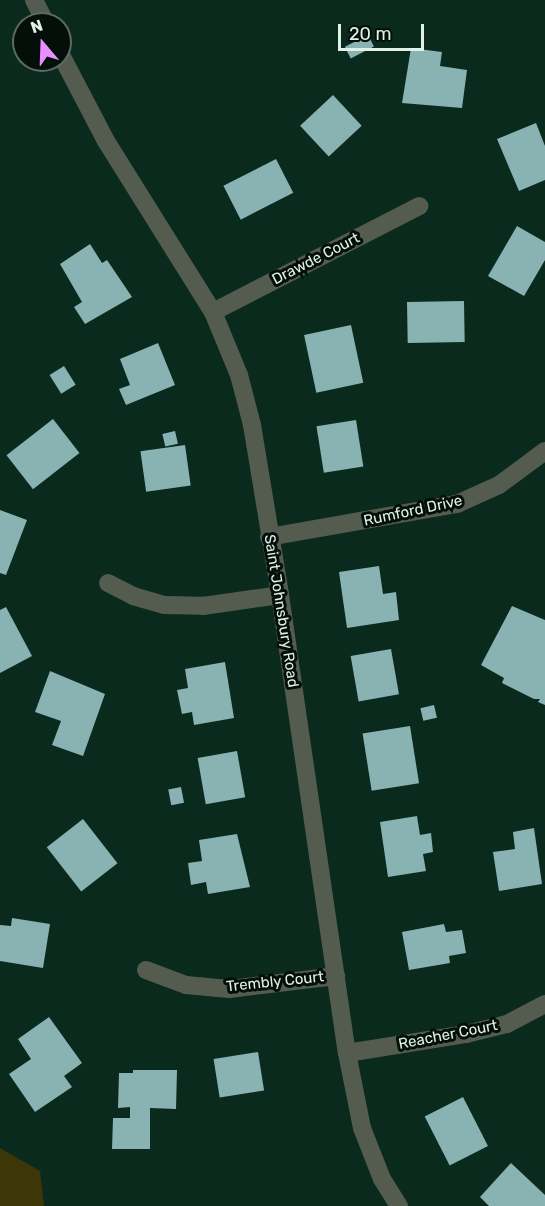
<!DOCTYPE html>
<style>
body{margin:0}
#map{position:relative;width:545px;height:1206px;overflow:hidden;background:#092a1c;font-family:Rubik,sans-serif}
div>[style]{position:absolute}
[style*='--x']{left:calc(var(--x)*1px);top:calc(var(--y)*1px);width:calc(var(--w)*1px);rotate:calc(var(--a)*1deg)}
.green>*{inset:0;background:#3d3606}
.building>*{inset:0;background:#88b3b2;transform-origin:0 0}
.minor>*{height:18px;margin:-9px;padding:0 9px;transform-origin:9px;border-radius:9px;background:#545b4f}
span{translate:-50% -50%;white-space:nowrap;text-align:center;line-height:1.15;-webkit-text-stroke:6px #040f09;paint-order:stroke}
.street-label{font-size:15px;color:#e0f2e8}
.north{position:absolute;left:12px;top:12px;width:60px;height:60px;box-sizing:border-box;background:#040f09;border:2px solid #5c6a62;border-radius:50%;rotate:341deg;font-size:16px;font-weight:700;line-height:24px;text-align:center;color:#e0f2e8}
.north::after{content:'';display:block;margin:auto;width:21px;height:27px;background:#e88eff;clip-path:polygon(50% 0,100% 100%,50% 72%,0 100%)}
.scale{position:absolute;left:338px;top:24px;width:86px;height:27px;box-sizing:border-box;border:3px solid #e0f2e8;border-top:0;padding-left:8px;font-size:18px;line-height:21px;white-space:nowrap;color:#e0f2e8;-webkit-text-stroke:4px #040f09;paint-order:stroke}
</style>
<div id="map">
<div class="green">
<i style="clip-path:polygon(0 1148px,40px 1171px,44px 1206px,0 1206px)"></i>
</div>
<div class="building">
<i style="left:368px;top:35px;width:13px;height:26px;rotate:63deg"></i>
<i style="clip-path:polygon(411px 48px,442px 52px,440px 66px,467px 70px,462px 108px,402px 103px)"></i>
<i style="left:333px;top:95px;width:42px;height:45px;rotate:47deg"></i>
<i style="clip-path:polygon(536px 123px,545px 146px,545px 180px,519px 191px,497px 139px)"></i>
<i style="left:276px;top:159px;width:38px;height:59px;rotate:63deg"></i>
<i style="clip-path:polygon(517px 226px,545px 242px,545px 260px,524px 296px,488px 276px)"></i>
<i style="clip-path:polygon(90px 244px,102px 263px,107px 260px,132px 297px,85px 324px,74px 307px,82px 302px,60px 264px)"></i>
<i style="left:464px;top:301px;width:41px;height:57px;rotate:89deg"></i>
<i style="left:351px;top:325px;width:59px;height:48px;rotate:78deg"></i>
<i style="clip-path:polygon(158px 343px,175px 385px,126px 405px,119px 389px,130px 385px,120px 359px)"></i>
<i style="left:64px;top:366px;width:22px;height:17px;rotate:58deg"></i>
<i style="left:53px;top:419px;width:43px;height:59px;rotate:52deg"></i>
<i style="left:356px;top:420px;width:47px;height:40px;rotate:81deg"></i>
<i style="left:175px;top:431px;width:13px;height:13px;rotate:77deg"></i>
<i style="left:185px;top:445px;width:41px;height:45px;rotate:82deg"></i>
<i style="clip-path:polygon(0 510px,27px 520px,6px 575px,0 573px)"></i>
<i style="clip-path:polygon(379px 566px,383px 594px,396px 592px,399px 620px,347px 628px,339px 572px)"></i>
<i style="clip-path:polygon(512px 606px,545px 620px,545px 705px,538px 702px,540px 699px,534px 699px,502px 683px,504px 678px,481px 665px)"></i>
<i style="clip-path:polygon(6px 607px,32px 656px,0 673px,0 610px)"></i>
<i style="left:391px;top:649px;width:46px;height:41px;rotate:80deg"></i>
<i style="clip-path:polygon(225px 662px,234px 718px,194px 725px,192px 712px,182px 714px,177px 690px,188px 688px,185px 669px)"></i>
<i style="clip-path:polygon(50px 671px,105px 694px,83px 756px,52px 745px,61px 721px,35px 712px)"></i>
<i style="left:434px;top:705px;width:13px;height:14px;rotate:77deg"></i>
<i style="left:410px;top:726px;width:58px;height:48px;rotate:81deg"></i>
<i style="left:237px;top:751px;width:47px;height:40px;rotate:80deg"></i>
<i style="left:181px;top:787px;width:16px;height:13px;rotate:79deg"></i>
<i style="clip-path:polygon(417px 816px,420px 835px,431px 833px,433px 852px,423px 854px,426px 871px,388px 877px,380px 822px)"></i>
<i style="left:83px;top:819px;width:56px;height:46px;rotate:52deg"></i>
<i style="clip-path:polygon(534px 828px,542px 884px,499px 891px,493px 852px,515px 849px,513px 832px)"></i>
<i style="clip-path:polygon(237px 834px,250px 887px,208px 894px,206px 882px,191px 885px,188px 863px,202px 861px,199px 840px)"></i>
<i style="clip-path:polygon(12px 918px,50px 924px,43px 968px,0 961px,0 925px,11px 926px)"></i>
<i style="clip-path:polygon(444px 924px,446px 932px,462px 930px,466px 953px,449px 956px,450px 963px,409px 970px,402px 932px)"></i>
<i style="clip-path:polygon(49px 1017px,82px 1063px,64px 1076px,72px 1087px,35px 1112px,9px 1074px,31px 1059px,18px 1039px)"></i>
<i style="left:258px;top:1052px;width:39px;height:45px;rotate:81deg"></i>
<i style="clip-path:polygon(133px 1070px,177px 1070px,176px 1109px,150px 1108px,150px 1149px,112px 1149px,113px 1118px,130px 1118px,130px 1107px,118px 1108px,119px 1073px,133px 1073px)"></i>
<i style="left:463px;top:1097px;width:55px;height:43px;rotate:63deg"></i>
<i style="clip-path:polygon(511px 1163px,545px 1195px,545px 1206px,489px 1206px,480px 1197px)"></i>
</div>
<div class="minor">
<i style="--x:34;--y:0;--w:27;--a:63"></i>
<i style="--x:60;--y:53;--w:99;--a:62.4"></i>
<i style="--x:106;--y:141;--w:202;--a:58"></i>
<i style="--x:213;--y:312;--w:68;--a:67.6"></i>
<i style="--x:239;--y:375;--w:52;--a:75.4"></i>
<i style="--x:252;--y:425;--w:172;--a:80.6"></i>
<i style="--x:280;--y:595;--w:463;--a:81.7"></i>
<i style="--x:347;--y:1053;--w:76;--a:78.7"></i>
<i style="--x:362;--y:1128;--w:55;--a:68.6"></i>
<i style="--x:382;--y:1179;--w:32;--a:58"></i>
<i style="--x:213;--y:312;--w:232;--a:-27.2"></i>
<i style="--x:269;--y:537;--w:191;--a:-10"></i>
<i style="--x:457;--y:504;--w:46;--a:-24.3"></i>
<i style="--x:499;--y:485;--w:57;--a:-36.5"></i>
<i style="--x:108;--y:583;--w:28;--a:27"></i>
<i style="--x:133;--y:596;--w:32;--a:16"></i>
<i style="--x:164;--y:605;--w:39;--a:1"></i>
<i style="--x:203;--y:606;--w:78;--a:-8.1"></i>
<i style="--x:146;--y:970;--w:43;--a:20.6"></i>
<i style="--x:186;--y:985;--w:43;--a:5.3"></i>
<i style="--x:229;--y:989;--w:108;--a:-6.9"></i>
<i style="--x:347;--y:1053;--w:121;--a:-9.1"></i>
<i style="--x:466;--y:1034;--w:42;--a:-13.7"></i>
<i style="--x:507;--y:1024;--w:43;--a:-27.8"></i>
</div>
<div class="street-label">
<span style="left:316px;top:259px;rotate:-27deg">Drawde Court</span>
<span style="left:413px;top:511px;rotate:-12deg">Rumford Drive</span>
<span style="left:281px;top:611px;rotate:81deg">Saint Johnsbury Road</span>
<span style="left:275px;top:982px;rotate:-6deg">Trembly Court</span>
<span style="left:448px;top:1035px;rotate:-11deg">Reacher Court</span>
</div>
<div class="north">N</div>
<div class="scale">20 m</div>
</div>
